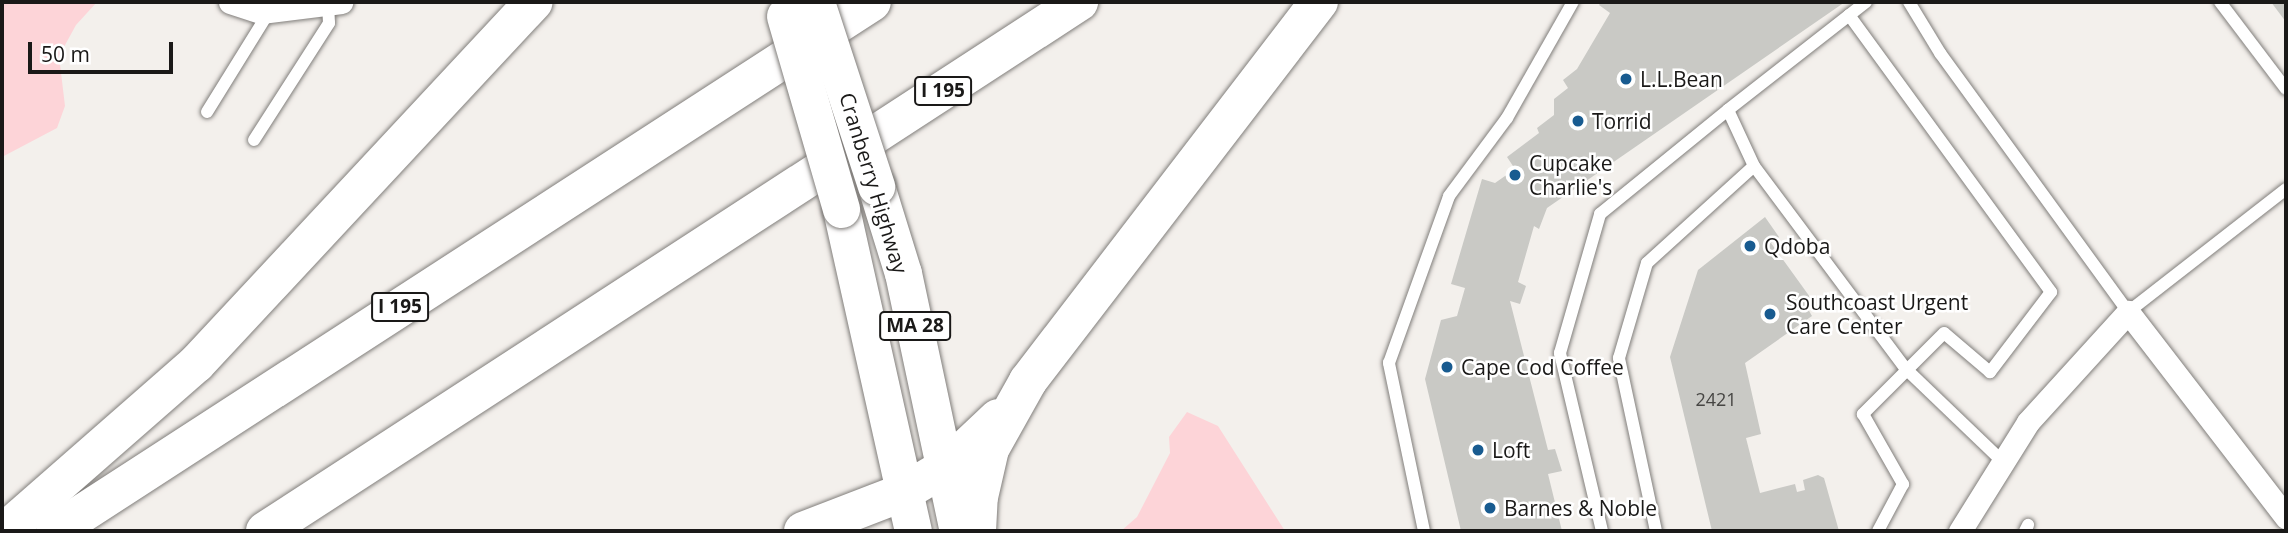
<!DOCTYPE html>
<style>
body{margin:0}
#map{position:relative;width:2288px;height:533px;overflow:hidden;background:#f3f0ec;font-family:"Open Sans",sans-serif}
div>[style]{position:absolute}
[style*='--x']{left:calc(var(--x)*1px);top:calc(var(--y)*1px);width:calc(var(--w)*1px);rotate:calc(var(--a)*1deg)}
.green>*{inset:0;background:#fdd4d8}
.building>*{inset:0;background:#c9c9c5}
.roads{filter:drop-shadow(0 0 2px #817e7b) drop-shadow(0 0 2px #817e7b)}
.service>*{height:12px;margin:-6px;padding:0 6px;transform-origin:6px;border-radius:6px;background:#fff}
.minor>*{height:23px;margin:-11.5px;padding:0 11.5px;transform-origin:11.5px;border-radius:11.5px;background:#fff}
.primary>*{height:37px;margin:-18.5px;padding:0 18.5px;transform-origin:18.5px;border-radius:18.5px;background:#fff}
.motorway>*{height:38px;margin:-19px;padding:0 19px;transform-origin:19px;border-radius:19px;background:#fff}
.bridges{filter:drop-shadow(0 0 2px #817e7b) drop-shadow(0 0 2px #817e7b)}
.primary-bridge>*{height:37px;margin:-18.5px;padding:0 18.5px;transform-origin:18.5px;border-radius:18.5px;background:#fff}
.dots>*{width:19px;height:19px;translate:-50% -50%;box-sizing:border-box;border:4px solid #fff;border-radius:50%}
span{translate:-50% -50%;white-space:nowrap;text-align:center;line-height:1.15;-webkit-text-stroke:5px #fff;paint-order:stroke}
.number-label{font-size:18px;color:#464543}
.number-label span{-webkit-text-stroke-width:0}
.shield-label span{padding:2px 5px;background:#fff;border:2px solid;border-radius:5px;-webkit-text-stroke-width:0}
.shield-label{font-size:19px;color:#1a1918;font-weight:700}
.poi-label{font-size:21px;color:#1a1918}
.left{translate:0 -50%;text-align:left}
.street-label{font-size:21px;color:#1a1918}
.frame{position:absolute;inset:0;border:4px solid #1a1918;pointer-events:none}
.scale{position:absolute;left:28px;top:42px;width:145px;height:32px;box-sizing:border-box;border:4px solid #1a1918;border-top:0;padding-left:9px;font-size:21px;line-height:24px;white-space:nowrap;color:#1a1918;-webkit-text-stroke:5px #fff;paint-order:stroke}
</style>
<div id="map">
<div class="green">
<i style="clip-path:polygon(2px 2px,97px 2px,76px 25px,59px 56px,65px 106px,57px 128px,2px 157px)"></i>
<i style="clip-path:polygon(1187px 412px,1218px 426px,1285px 531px,1121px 531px,1137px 517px,1170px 453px,1169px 437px)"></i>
</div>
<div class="building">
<i style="clip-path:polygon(1601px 2px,1845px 2px,1547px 208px,1539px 229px,1534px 226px,1518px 282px,1526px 286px,1520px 304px,1510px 301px,1548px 450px,1555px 449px,1562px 471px,1548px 474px,1562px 531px,1461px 531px,1425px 379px,1441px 320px,1457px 316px,1465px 288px,1451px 284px,1482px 179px,1495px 183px,1515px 169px,1507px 157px,1539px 133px,1537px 128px,1554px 115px,1554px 99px,1568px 88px,1563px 80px,1577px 69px,1610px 13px,1599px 5px)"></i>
<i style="clip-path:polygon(2271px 2px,2286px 2px,2286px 22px)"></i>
<i style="clip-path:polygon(1765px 217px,1779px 237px,1771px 243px,1815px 304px,1808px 309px,1812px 316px,1745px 363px,1761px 434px,1746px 438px,1760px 493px,1795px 484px,1797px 492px,1805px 490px,1803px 480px,1818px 475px,1824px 478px,1839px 531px,1712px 531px,1670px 357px,1698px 270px)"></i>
</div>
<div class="roads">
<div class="service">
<i style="--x:1866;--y:2;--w:175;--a:142"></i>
<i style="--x:1728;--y:110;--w:62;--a:65.1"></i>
<i style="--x:1754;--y:166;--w:252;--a:53.2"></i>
<i style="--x:1905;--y:368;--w:134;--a:43.8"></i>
<i style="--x:1909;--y:2;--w:60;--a:58.7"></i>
<i style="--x:1940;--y:53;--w:320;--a:54"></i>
<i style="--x:2128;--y:312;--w:200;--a:-37.9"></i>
<i style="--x:2220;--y:2;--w:109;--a:52.8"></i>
<i style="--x:1849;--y:15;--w:343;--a:53.9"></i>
<i style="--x:2051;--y:292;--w:101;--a:127.3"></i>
<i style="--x:1990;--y:372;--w:60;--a:-139.7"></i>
<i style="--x:1944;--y:333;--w:115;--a:135"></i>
<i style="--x:1863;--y:414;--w:81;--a:60.3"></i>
<i style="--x:1903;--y:484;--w:53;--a:118"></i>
<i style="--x:207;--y:112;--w:118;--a:-58.2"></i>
<i style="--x:254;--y:140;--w:139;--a:-57.3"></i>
<i style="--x:329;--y:23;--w:19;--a:-93"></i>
<i style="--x:1424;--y:531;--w:172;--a:-101.8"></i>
<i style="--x:1389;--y:363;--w:177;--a:-70.2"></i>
<i style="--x:1449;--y:196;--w:97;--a:-53.4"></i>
<i style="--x:1507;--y:118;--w:133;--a:-60.4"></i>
<i style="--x:1602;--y:531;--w:183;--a:-103.3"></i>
<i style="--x:1560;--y:353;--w:145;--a:-73.9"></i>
<i style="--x:1600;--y:214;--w:165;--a:-39.1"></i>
<i style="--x:1656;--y:531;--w:177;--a:-102.1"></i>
<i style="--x:1619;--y:358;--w:99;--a:-73.6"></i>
<i style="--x:1647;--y:263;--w:144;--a:-42.2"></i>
<i style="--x:2025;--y:531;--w:7;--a:-63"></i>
</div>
<div class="minor">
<i style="--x:230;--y:2;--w:33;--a:18"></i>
<i style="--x:261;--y:12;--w:81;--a:-7.1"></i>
<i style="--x:1960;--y:531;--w:128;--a:-58"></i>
<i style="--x:2028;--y:422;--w:149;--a:-47.7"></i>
<i style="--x:2128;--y:312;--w:259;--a:52.4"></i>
</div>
<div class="primary">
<i style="--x:876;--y:186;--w:91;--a:72.8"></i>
<i style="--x:903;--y:273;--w:264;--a:78"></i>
<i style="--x:841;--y:209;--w:330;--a:77.4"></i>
</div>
<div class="motorway">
<i style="--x:5;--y:531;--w:254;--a:-41.2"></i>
<i style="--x:196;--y:364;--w:495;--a:-47"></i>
<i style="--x:55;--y:531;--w:973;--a:-32.92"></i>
<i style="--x:265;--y:531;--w:971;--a:-33.02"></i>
<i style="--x:803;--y:531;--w:108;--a:-21.1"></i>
<i style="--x:904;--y:492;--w:49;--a:-30.8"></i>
<i style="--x:946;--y:467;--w:71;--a:-43.3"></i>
<i style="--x:977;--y:531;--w:34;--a:-87"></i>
<i style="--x:979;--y:497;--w:49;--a:-77.1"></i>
<i style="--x:990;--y:449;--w:78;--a:-60.8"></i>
<i style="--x:1028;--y:381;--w:478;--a:-52.5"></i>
</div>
</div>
<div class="bridges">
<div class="primary-bridge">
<i style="--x:816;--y:2;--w:194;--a:71.9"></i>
<i style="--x:785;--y:16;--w:201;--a:73.8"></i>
</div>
</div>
<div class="dots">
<i style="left:1626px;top:79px;background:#185b90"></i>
<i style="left:1578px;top:121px;background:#185b90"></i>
<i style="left:1515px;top:175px;background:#185b90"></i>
<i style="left:1750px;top:246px;background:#185b90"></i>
<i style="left:1770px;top:314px;background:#185b90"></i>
<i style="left:1447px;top:367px;background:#185b90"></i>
<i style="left:1478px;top:450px;background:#185b90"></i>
<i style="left:1490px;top:508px;background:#185b90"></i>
</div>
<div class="number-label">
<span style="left:1716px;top:399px">2421</span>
</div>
<div class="shield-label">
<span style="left:943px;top:91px">I 195</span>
<span style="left:400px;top:307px">I 195</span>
<span style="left:915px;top:326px">MA 28</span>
</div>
<div class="poi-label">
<span class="left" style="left:1640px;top:79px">L.L.Bean</span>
<span class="left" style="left:1592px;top:121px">Torrid</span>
<span class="left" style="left:1529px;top:175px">Cupcake<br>Charlie's</span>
<span class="left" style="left:1764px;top:246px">Qdoba</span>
<span class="left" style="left:1786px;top:314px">Southcoast Urgent<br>Care Center</span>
<span class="left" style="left:1461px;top:367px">Cape Cod Coffee</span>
<span class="left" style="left:1492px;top:450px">Loft</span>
<span class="left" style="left:1504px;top:508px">Barnes &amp; Noble</span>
</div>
<div class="street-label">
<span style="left:874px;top:183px;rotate:73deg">Cranberry Highway</span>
</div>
<div class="frame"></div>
<div class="scale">50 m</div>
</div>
